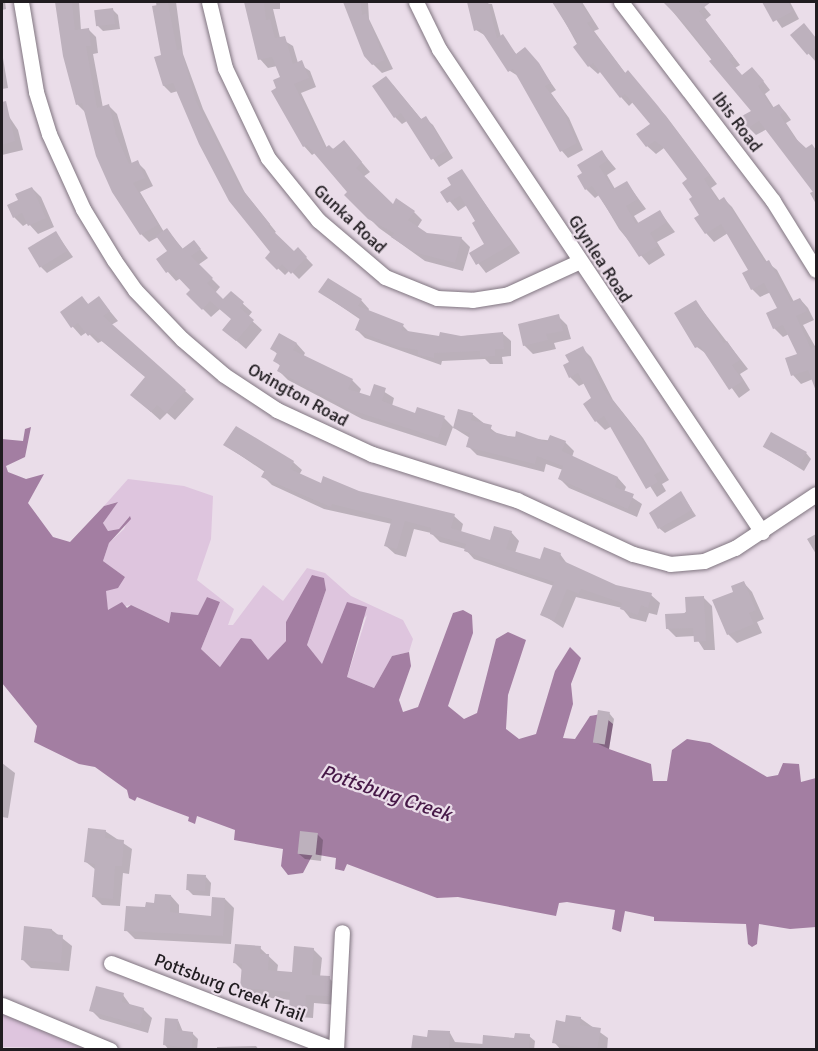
<!DOCTYPE html>
<style>
body{margin:0}
#map{position:relative;width:818px;height:1051px;overflow:hidden;background:#eadde9;font-family:Signika,sans-serif}
div>[style]{position:absolute}
[style*='--x']{left:calc(var(--x)*1px);top:calc(var(--y)*1px);width:calc(var(--w)*1px);rotate:calc(var(--a)*1deg)}
.green>*{inset:0;background:#dec5de}
.water>*{inset:0;background:#a37ea2}
.shadow>*{inset:0;background:#0003}
.building>*{inset:0;background:#bdb1bd;transform-origin:0 0}
.roads{filter:drop-shadow(0 0 2px #807580) drop-shadow(0 0 2px #807580)}
.street>*{height:15px;margin:-7.5px;padding:0 7.5px;transform-origin:7.5px;border-radius:7.5px;background:#fff}
span{translate:-50% -50%;white-space:nowrap;text-align:center;line-height:1.15;-webkit-text-stroke:4.5px #eadde9;paint-order:stroke}
.street-label{font-size:18px;color:#201c20}
.water-label{font-size:20px;color:#461847;font-style:italic}
.frame{position:absolute;inset:0;border:3px solid #201c20;pointer-events:none}
</style>
<div id="map">
<div class="green">
<i style="clip-path:polygon(128px 479px,184px 486px,213px 496px,211px 539px,197px 580px,234px 609px,228px 625px,233px 625px,263px 585px,283px 601px,307px 568px,325px 573px,351px 596px,403px 620px,413px 639px,409px 652px,392px 656px,374px 688px,347px 677px,367px 615px,322px 665px,307px 645px,326px 590px,286px 622px,286px 641px,268px 661px,251px 639px,220px 667px,201px 649px,220px 602px,207px 597px,198px 615px,171px 612px,169px 623px,131px 605px,108px 610px,105px 591px,125px 577px,103px 561px,109px 543px,124px 529px,129px 517px,119px 529px,108px 531px,103px 523px,117px 502px,104px 506px)"></i>
<i style="clip-path:polygon(2px 1014px,86px 1049px,2px 1047px)"></i>
</div>
<div class="water">
<i style="clip-path:polygon(31px 427px,25px 457px,6px 466px,8px 472px,26px 479px,44px 474px,28px 503px,53px 537px,70px 542px,104px 506px,118px 502px,103px 523px,108px 531px,119px 529px,130px 516px,131px 519px,109px 543px,103px 561px,125px 577px,118px 588px,106px 591px,108px 610px,122px 602px,127px 608px,131px 605px,169px 623px,171px 612px,198px 615px,207px 597px,220px 602px,201px 649px,220px 667px,241px 638px,251px 639px,268px 660px,286px 641px,286px 622px,312px 575px,324px 578px,326px 590px,307px 645px,322px 664px,347px 602px,367px 607px,347px 677px,374px 688px,392px 656px,409px 652px,411px 666px,399px 700px,403px 712px,418px 707px,453px 613px,463px 610px,472px 615px,473px 633px,448px 706px,464px 719px,477px 713px,496px 639px,508px 632px,526px 640px,508px 695px,506px 729px,519px 739px,536px 734px,555px 671px,570px 647px,581px 658px,571px 684px,573px 704px,563px 738px,575px 739px,590px 716px,601px 714px,613px 724px,609px 749px,651px 764px,653px 781px,667px 781px,672px 750px,687px 739px,710px 743px,767px 777px,778px 775px,783px 763px,799px 764px,801px 782px,816px 778px,816px 927px,790px 929px,759px 924px,757px 944px,752px 947px,748px 944px,746px 924px,654px 921px,654px 917px,625px 911px,621px 932px,612px 929px,615px 910px,567px 902px,559px 903px,556px 916px,458px 897px,437px 898px,347px 864px,344px 871px,335px 869px,336px 858px,313px 854px,303px 873px,288px 875px,281px 866px,283px 849px,234px 840px,235px 830px,197px 816px,195px 824px,188px 821px,189px 817px,157px 805px,137px 797px,135px 801px,129px 798px,127px 790px,95px 767px,79px 764px,34px 742px,37px 726px,2px 683px,2px 439px,23px 441px,25px 429px)"></i>
</div>
<div class="shadow">
<i style="clip-path:polygon(2px 2px,5px 2px,6px 9px,2px 10px)"></i>
<i style="clip-path:polygon(56px 2px,79px 2px,81px 30px,88px 29px,96px 37px,98px 53px,93px 54px,103px 108px,109px 106px,117px 114px,132px 164px,137px 162px,145px 170px,153px 186px,140px 192px,164px 232px,167px 230px,183px 249px,194px 242px,208px 258px,198px 265px,220px 287px,215px 293px,224px 302px,231px 293px,252px 312px,248px 317px,262px 330px,246px 349px,224px 330px,233px 319px,220px 309px,211px 317px,188px 294px,192px 290px,181px 278px,176px 281px,168px 272px,158px 259px,169px 252px,158px 237px,149px 242px,141px 234px,86px 113px,77px 104px)"></i>
<i style="clip-path:polygon(156px 2px,176px 2px,183px 54px,203px 109px,245px 193px,276px 232px,273px 234px,294px 254px,298px 249px,313px 265px,299px 279px,290px 270px,285px 275px,267px 258px,272px 252px,178px 91px,171px 93px,164px 86px,156px 58px,163px 56px)"></i>
<i style="clip-path:polygon(247px 2px,280px 2px,280px 9px,273px 9px,280px 38px,293px 46px,298px 63px,310px 71px,316px 87px,301px 93px,327px 148px,352px 151px,370px 172px,363px 177px,393px 206px,414px 212px,422px 220px,417px 228px,427px 234px,461px 238px,470px 247px,463px 271px,425px 261px,379px 228px,346px 195px,349px 192px,315px 153px,312px 155px,304px 146px,273px 91px,278px 89px,282px 78px,277px 66px,268px 68px,260px 59px)"></i>
<i style="clip-path:polygon(346px 2px,368px 2px,369px 19px,393px 69px,382px 73px,373px 64px)"></i>
<i style="clip-path:polygon(469px 2px,492px 4px,501px 37px,517px 55px,532px 56px,556px 90px,551px 93px,569px 118px,583px 150px,568px 158px,562px 151px,518px 76px,510px 71px,486px 36px,476px 30px)"></i>
<i style="clip-path:polygon(554px 2px,582px 2px,599px 29px,594px 31px,626px 74px,666px 116px,717px 184px,711px 188px,720px 201px,724px 199px,732px 207px,767px 262px,777px 270px,794px 302px,800px 299px,808px 308px,814px 320px,803px 325px,816px 348px,816px 389px,813px 379px,801px 384px,793px 375px,799px 354px,789px 334px,783px 337px,774px 328px,779px 309px,771px 292px,760px 297px,752px 289px,750px 271px,728px 233px,714px 242px,706px 233px,689px 179px,664px 148px,656px 154px,647px 146px,652px 124px,633px 102px,629px 106px,621px 97px,601px 71px,598px 74px,589px 66px)"></i>
<i style="clip-path:polygon(665px 2px,700px 2px,711px 15px,705px 20px,740px 65px,735px 68px,742px 77px,760px 77px,770px 90px,765px 94px,774px 108px,779px 105px,786px 113px,791px 120px,786px 123px,802px 147px,806px 150px,812px 146px,816px 150px,816px 204px,810px 193px,814px 191px,767px 129px,756px 135px,749px 128px,753px 111px)"></i>
<i style="clip-path:polygon(764px 2px,790px 2px,799px 19px,782px 28px)"></i>
<i style="clip-path:polygon(112px 9px,118px 15px,120px 29px,103px 31px,97px 25px)"></i>
<i style="clip-path:polygon(810px 32px,816px 39px,816px 62px,792px 35px)"></i>
<i style="clip-path:polygon(2px 52px,8px 88px,2px 89px)"></i>
<i style="clip-path:polygon(393px 85px,422px 120px,425px 118px,433px 125px,453px 158px,439px 167px,407px 121px,402px 124px,395px 117px)"></i>
<i style="clip-path:polygon(2px 106px,18px 130px,23px 150px,2px 155px)"></i>
<i style="clip-path:polygon(602px 152px,616px 169px,607px 175px,615px 189px,627px 183px,646px 209px,634px 216px,639px 224px,660px 212px,675px 232px,657px 242px,665px 255px,649px 265px,619px 229px,599px 195px,595px 198px,586px 189px)"></i>
<i style="clip-path:polygon(461px 170px,520px 253px,486px 273px,471px 254px,487px 245px,477px 221px,467px 205px,458px 211px,442px 192px,453px 186px)"></i>
<i style="clip-path:polygon(32px 188px,41px 197px,54px 227px,38px 234px,28px 223px,23px 226px,14px 217px,20px 201px)"></i>
<i style="clip-path:polygon(56px 233px,73px 257px,47px 273px,41px 267px)"></i>
<i style="clip-path:polygon(328px 280px,361px 300px,369px 309px,368px 312px,403px 326px,410px 333px,440px 338px,502px 333px,511px 341px,511px 356px,502px 357px,503px 364px,490px 364px,485px 359px,442px 361px,441px 365px,365px 338px,357px 330px,361px 320px,320px 292px)"></i>
<i style="clip-path:polygon(82px 298px,89px 305px,99px 298px,118px 321px,111px 325px,194px 399px,175px 420px,167px 413px,160px 420px,141px 403px,147px 378px,102px 341px,98px 343px,87px 332px,81px 336px,73px 327px,62px 313px)"></i>
<i style="clip-path:polygon(696px 302px,748px 369px,740px 374px,750px 390px,739px 398px,708px 355px,697px 347px,677px 313px)"></i>
<i style="clip-path:polygon(558px 316px,567px 325px,571px 339px,554px 343px,556px 349px,533px 354px,524px 345px)"></i>
<i style="clip-path:polygon(280px 335px,297px 344px,305px 353px,303px 357px,352px 380px,361px 389px,359px 394px,371px 398px,375px 386px,394px 398px,392px 406px,416px 415px,444px 418px,453px 427px,446px 446px,362px 419px,288px 380px,279px 371px,281px 367px,275px 360px,278px 355px,272px 348px)"></i>
<i style="clip-path:polygon(582px 348px,591px 357px,613px 400px,643px 438px,669px 480px,662px 484px,666px 491px,657px 497px,612px 426px,605px 430px,596px 421px,593px 399px,585px 383px,579px 386px,570px 377px,571px 363px)"></i>
<i style="clip-path:polygon(472px 414px,499px 435px,565px 442px,574px 451px,572px 457px,618px 478px,626px 487px,624px 492px,642px 504px,637px 517px,569px 488px,560px 479px,563px 470px,546px 464px,544px 472px,477px 455px,468px 446px,470px 438px,454px 428px)"></i>
<i style="clip-path:polygon(225px 445px,293px 462px,302px 470px,299px 475px,322px 485px,454px 516px,463px 524px,461px 532px,491px 542px,511px 532px,519px 541px,515px 553px,541px 561px,560px 554px,568px 565px,615px 587px,651px 595px,660px 603px,657px 615px,649px 613px,646px 622px,630px 618px,622px 608px,576px 597px,563px 628px,542px 614px,554px 586px,474px 559px,465px 549px,440px 542px,431px 533px,414px 529px,406px 557px,395px 554px,386px 546px,392px 524px,324px 509px,272px 485px,263px 476px,265px 472px)"></i>
<i style="clip-path:polygon(764px 446px,806px 453px,811px 459px,804px 471px)"></i>
<i style="clip-path:polygon(681px 493px,696px 516px,665px 533px,659px 528px)"></i>
<i style="clip-path:polygon(816px 534px,816px 554px,807px 539px)"></i>
<i style="clip-path:polygon(744px 583px,752px 592px,764px 619px,757px 622px,762px 633px,737px 643px,728px 634px,735px 592px)"></i>
<i style="clip-path:polygon(703px 597px,712px 606px,715px 650px,704px 650px,695px 636px,676px 637px,667px 628px)"></i>
<i style="clip-path:polygon(609px 713px,614px 719px,609px 749px,594px 742px)"></i>
<i style="clip-path:polygon(2px 763px,15px 773px,8px 818px,2px 817px)"></i>
<i style="clip-path:polygon(105px 831px,132px 849px,129px 874px,123px 873px,120px 906px,102px 905px,94px 897px,96px 870px,86px 862px)"></i>
<i style="clip-path:polygon(317px 834px,323px 840px,321px 861px,305px 859px,299px 854px)"></i>
<i style="clip-path:polygon(206px 877px,211px 883px,210px 896px,193px 895px,187px 889px)"></i>
<i style="clip-path:polygon(171px 896px,179px 905px,179px 915px,212px 917px,225px 899px,234px 908px,231px 944px,135px 939px,126px 930px,147px 909px)"></i>
<i style="clip-path:polygon(52px 930px,72px 946px,69px 971px,31px 968px,22px 959px)"></i>
<i style="clip-path:polygon(260px 948px,278px 965px,277px 972px,293px 973px,313px 949px,322px 958px,320px 977px,329px 978px,338px 987px,337px 1005px,314px 1003px,313px 1018px,299px 1017px,290px 1008px,291px 1000px,250px 996px,242px 987px,243px 971px,235px 963px)"></i>
<i style="clip-path:polygon(123px 995px,131px 1006px,143px 1009px,152px 1018px,148px 1033px,100px 1019px,91px 1010px)"></i>
<i style="clip-path:polygon(580px 1018px,608px 1038px,607px 1050px,561px 1050px,554px 1042px,566px 1023px)"></i>
<i style="clip-path:polygon(178px 1020px,183px 1032px,192px 1033px,198px 1039px,197px 1050px,169px 1050px,165px 1045px)"></i>
<i style="clip-path:polygon(450px 1033px,455px 1042px,484px 1044px,529px 1036px,535px 1041px,534px 1050px,413px 1050px,429px 1038px)"></i>
<i style="clip-path:polygon(256px 1046px,259px 1050px,217px 1050px,217px 1047px)"></i>
</div>
<div class="building">
<i style="clip-path:polygon(55px 2px,72px 2px,75px 30px,89px 28px,91px 46px,86px 46px,97px 108px,109px 104px,116px 135px,129px 164px,138px 160px,145px 178px,133px 183px,158px 225px,140px 235px,112px 192px,96px 156px,82px 103px,76px 105px,63px 56px)"></i>
<i style="clip-path:polygon(244px 2px,264px 2px,266px 20px,270px 19px,275px 38px,285px 36px,293px 64px,302px 60px,309px 78px,294px 84px,325px 148px,329px 145px,333px 149px,344px 140px,362px 162px,356px 168px,393px 204px,396px 198px,415px 211px,408px 220px,427px 233px,462px 237px,455px 263px,414px 252px,391px 237px,394px 233px,368px 219px,344px 195px,347px 192px,307px 145px,303px 147px,271px 91px,276px 88px,273px 80px,280px 77px,272px 57px,258px 60px)"></i>
<i style="clip-path:polygon(343px 2px,361px 2px,362px 15px,366px 13px,385px 60px,372px 65px,364px 56px)"></i>
<i style="clip-path:polygon(467px 2px,488px 2px,497px 38px,503px 34px,516px 54px,525px 47px,539px 63px,551px 83px,545px 86px,563px 110px,577px 143px,560px 152px,513px 69px,508px 72px,480px 29px,474px 31px)"></i>
<i style="clip-path:polygon(552px 2px,580px 2px,592px 20px,587px 23px,625px 73px,628px 70px,658px 106px,710px 175px,704px 179px,718px 201px,724px 197px,765px 262px,769px 260px,791px 302px,800px 298px,807px 311px,796px 316px,811px 349px,816px 346px,816px 391px,808px 370px,791px 376px,785px 358px,797px 354px,783px 325px,773px 329px,766px 313px,777px 308px,764px 283px,751px 290px,742px 273px,748px 270px,721px 224px,705px 234px,694px 218px,699px 215px,689px 199px,692px 197px,682px 183px,687px 179px,662px 146px,655px 141px,646px 147px,636px 134px,650px 124px,625px 94px,620px 98px,593px 63px,588px 67px,573px 47px,578px 43px)"></i>
<i style="clip-path:polygon(663px 2px,711px 2px,699px 11px,733px 56px,729px 60px,742px 75px,752px 67px,764px 81px,758px 86px,772px 108px,779px 104px,784px 112px,780px 115px,795px 138px,806px 148px,812px 144px,816px 150px,816px 196px,759px 121px,747px 129px,740px 117px,751px 111px,709px 61px,712px 59px,687px 26px)"></i>
<i style="clip-path:polygon(762px 2px,788px 2px,793px 11px,773px 22px)"></i>
<i style="clip-path:polygon(168px 3px,177px 50px,181px 49px,196px 101px,238px 184px,270px 224px,268px 226px,294px 251px,298px 247px,307px 257px,291px 274px,282px 264px,277px 270px,265px 258px,270px 252px,229px 201px,199px 144px,173px 83px,163px 86px,154px 57px,161px 55px,152px 6px)"></i>
<i style="left:113px;top:8px;width:16px;height:19px;rotate:83deg"></i>
<i style="clip-path:polygon(804px 23px,816px 38px,816px 47px,807px 55px,790px 35px)"></i>
<i style="clip-path:polygon(386px 76px,421px 119px,426px 116px,447px 150px,431px 160px,401px 113px,394px 118px,372px 86px)"></i>
<i style="clip-path:polygon(6px 101px,15px 141px,2px 145px,2px 102px)"></i>
<i style="clip-path:polygon(602px 150px,608px 160px,599px 166px,613px 189px,627px 181px,638px 199px,626px 206px,636px 224px,660px 210px,667px 222px,650px 233px,658px 246px,639px 257px,592px 186px,585px 190px,577px 176px,582px 173px,577px 165px)"></i>
<i style="clip-path:polygon(462px 169px,512px 244px,476px 265px,469px 253px,484px 244px,472px 223px,475px 221px,460px 196px,447px 203px,440px 192px,451px 185px,447px 178px)"></i>
<i style="clip-path:polygon(32px 187px,46px 218px,28px 226px,22px 213px,13px 218px,7px 205px,18px 200px,15px 194px)"></i>
<i style="clip-path:polygon(167px 228px,182px 249px,194px 240px,201px 249px,191px 256px,213px 278px,207px 283px,223px 299px,231px 291px,244px 302px,240px 308px,254px 320px,236px 341px,222px 330px,231px 319px,210px 301px,202px 310px,186px 294px,190px 290px,171px 270px,166px 273px,156px 259px,167px 251px,156px 236px)"></i>
<i style="left:56px;top:231px;width:23px;height:33px;rotate:59deg"></i>
<i style="clip-path:polygon(328px 278px,362px 299px,358px 306px,404px 324px,401px 330px,439px 336px,440px 332px,461px 336px,503px 332px,504px 349px,495px 349px,495px 356px,480px 357px,480px 351px,434px 353px,434px 358px,418px 355px,418px 350px,399px 347px,355px 330px,360px 318px,318px 292px)"></i>
<i style="clip-path:polygon(82px 296px,88px 304px,99px 296px,110px 311px,103px 316px,186px 390px,166px 413px,157px 405px,151px 412px,130px 395px,145px 377px,92px 333px,88px 336px,78px 323px,71px 328px,60px 312px)"></i>
<i style="clip-path:polygon(696px 300px,724px 343px,727px 341px,740px 360px,732px 365px,743px 381px,729px 390px,700px 346px,695px 348px,674px 313px)"></i>
<i style="clip-path:polygon(559px 314px,563px 331px,546px 334px,548px 340px,523px 346px,518px 324px)"></i>
<i style="clip-path:polygon(279px 333px,297px 343px,293px 350px,353px 379px,348px 389px,370px 396px,374px 384px,386px 388px,382px 401px,415px 413px,417px 407px,445px 416px,438px 438px,351px 410px,277px 371px,280px 365px,273px 361px,277px 353px,270px 349px)"></i>
<i style="clip-path:polygon(583px 346px,604px 390px,635px 428px,661px 471px,654px 475px,658px 482px,646px 489px,604px 416px,595px 422px,583px 404px,591px 398px,578px 373px,569px 378px,563px 365px,569px 362px,565px 355px)"></i>
<i style="clip-path:polygon(458px 409px,473px 413px,471px 420px,492px 425px,490px 431px,515px 438px,516px 431px,547px 442px,550px 435px,566px 441px,562px 451px,618px 477px,615px 487px,634px 494px,628px 509px,558px 479px,563px 466px,537px 456px,535px 464px,466px 447px,470px 433px,453px 428px)"></i>
<i style="clip-path:polygon(236px 426px,294px 461px,290px 469px,321px 483px,323px 476px,359px 491px,455px 514px,451px 528px,490px 540px,494px 526px,512px 531px,506px 549px,540px 559px,544px 547px,561px 553px,559px 559px,616px 585px,652px 593px,648px 608px,641px 605px,638px 615px,620px 609px,622px 603px,581px 589px,579px 594px,567px 589px,554px 621px,540px 615px,554px 582px,464px 551px,466px 544px,430px 534px,431px 528px,405px 521px,397px 549px,384px 546px,392px 519px,332px 504px,331px 507px,261px 477px,265px 470px,223px 445px)"></i>
<i style="left:771px;top:432px;width:41px;height:17px;rotate:29deg"></i>
<i style="clip-path:polygon(681px 491px,692px 510px,658px 529px,649px 513px)"></i>
<i style="clip-path:polygon(744px 581px,756px 610px,749px 613px,754px 624px,727px 635px,712px 600px,733px 592px,731px 586px)"></i>
<i style="clip-path:polygon(704px 596px,706px 641px,694px 642px,693px 628px,666px 629px,665px 614px,686px 613px,685px 597px)"></i>
<i style="left:598px;top:710px;width:12px;height:33px;rotate:9deg"></i>
<i style="clip-path:polygon(88px 828px,106px 830px,105px 838px,124px 840px,122px 866px,115px 866px,113px 899px,92px 897px,95px 864px,84px 862px)"></i>
<i style="left:300px;top:831px;width:18px;height:23px;rotate:6deg"></i>
<i style="left:187px;top:874px;width:19px;height:16px;rotate:3deg"></i>
<i style="clip-path:polygon(155px 894px,171px 895px,170px 912px,211px 916px,212px 897px,225px 898px,223px 936px,124px 931px,126px 906px,145px 907px,146px 902px,154px 903px)"></i>
<i style="clip-path:polygon(24px 926px,52px 929px,52px 934px,63px 935px,61px 963px,21px 960px)"></i>
<i style="clip-path:polygon(235px 944px,261px 946px,260px 954px,269px 954px,268px 970px,292px 972px,294px 946px,314px 948px,312px 975px,330px 976px,329px 996px,306px 995px,305px 1010px,289px 1009px,290px 992px,240px 988px,242px 964px,233px 963px)"></i>
<i style="clip-path:polygon(96px 986px,124px 993px,122px 1002px,144px 1008px,140px 1025px,89px 1011px)"></i>
<i style="clip-path:polygon(566px 1015px,581px 1017px,580px 1025px,601px 1028px,597px 1050px,552px 1043px,556px 1020px,565px 1022px)"></i>
<i style="clip-path:polygon(165px 1018px,178px 1019px,177px 1030px,193px 1032px,192px 1048px,163px 1045px)"></i>
<i style="clip-path:polygon(428px 1030px,450px 1031px,449px 1050px,411px 1050px,413px 1035px,427px 1037px)"></i>
<i style="clip-path:polygon(515px 1033px,530px 1034px,529px 1050px,482px 1050px,483px 1035px,514px 1038px)"></i>
</div>
<div class="roads">
<div class="street">
<i style="--x:21;--y:2;--w:91;--a:80.5"></i>
<i style="--x:36;--y:92;--w:44;--a:72.8"></i>
<i style="--x:49;--y:134;--w:82;--a:65.6"></i>
<i style="--x:83;--y:209;--w:60;--a:58.7"></i>
<i style="--x:114;--y:260;--w:37;--a:55"></i>
<i style="--x:135;--y:290;--w:68;--a:46.2"></i>
<i style="--x:182;--y:339;--w:55;--a:40.6"></i>
<i style="--x:224;--y:375;--w:64;--a:33.4"></i>
<i style="--x:277;--y:410;--w:105;--a:24.9"></i>
<i style="--x:372;--y:454;--w:152;--a:17.6"></i>
<i style="--x:517;--y:500;--w:128;--a:25"></i>
<i style="--x:633;--y:554;--w:38;--a:15"></i>
<i style="--x:670;--y:564;--w:34;--a:-5"></i>
<i style="--x:704;--y:561;--w:34;--a:-23"></i>
<i style="--x:735;--y:548;--w:97;--a:-33.7"></i>
<i style="--x:209;--y:2;--w:68;--a:76.4"></i>
<i style="--x:225;--y:68;--w:100;--a:64.5"></i>
<i style="--x:268;--y:158;--w:80;--a:51.1"></i>
<i style="--x:318;--y:220;--w:88;--a:40.4"></i>
<i style="--x:385;--y:277;--w:56;--a:22"></i>
<i style="--x:437;--y:298;--w:35;--a:3"></i>
<i style="--x:472;--y:300;--w:36;--a:-9"></i>
<i style="--x:508;--y:294;--w:77;--a:-24.6"></i>
<i style="--x:416;--y:2;--w:52;--a:63.9"></i>
<i style="--x:439;--y:49;--w:581;--a:56.23"></i>
<i style="--x:621;--y:2;--w:250;--a:52.6"></i>
<i style="--x:773;--y:201;--w:81;--a:58.1"></i>
<i style="--x:111;--y:963;--w:240;--a:21.2"></i>
<i style="--x:2;--y:1005;--w:117;--a:22.6"></i>
<i style="--x:336;--y:1050;--w:118;--a:-87.1"></i>
</div>
</div>
<div class="street-label">
<span style="left:737px;top:122px;rotate:53deg">Ibis Road</span>
<span style="left:350px;top:219px;rotate:43deg">Gunka Road</span>
<span style="left:600px;top:259px;rotate:57deg">Glynlea Road</span>
<span style="left:298px;top:395px;rotate:29deg">Ovington Road</span>
<span style="left:230px;top:988px;rotate:21deg">Pottsburg Creek Trail</span>
</div>
<div class="water-label">
<span style="left:386px;top:793px;rotate:19deg">Pottsburg Creek</span>
</div>
<div class="frame"></div>
</div>
